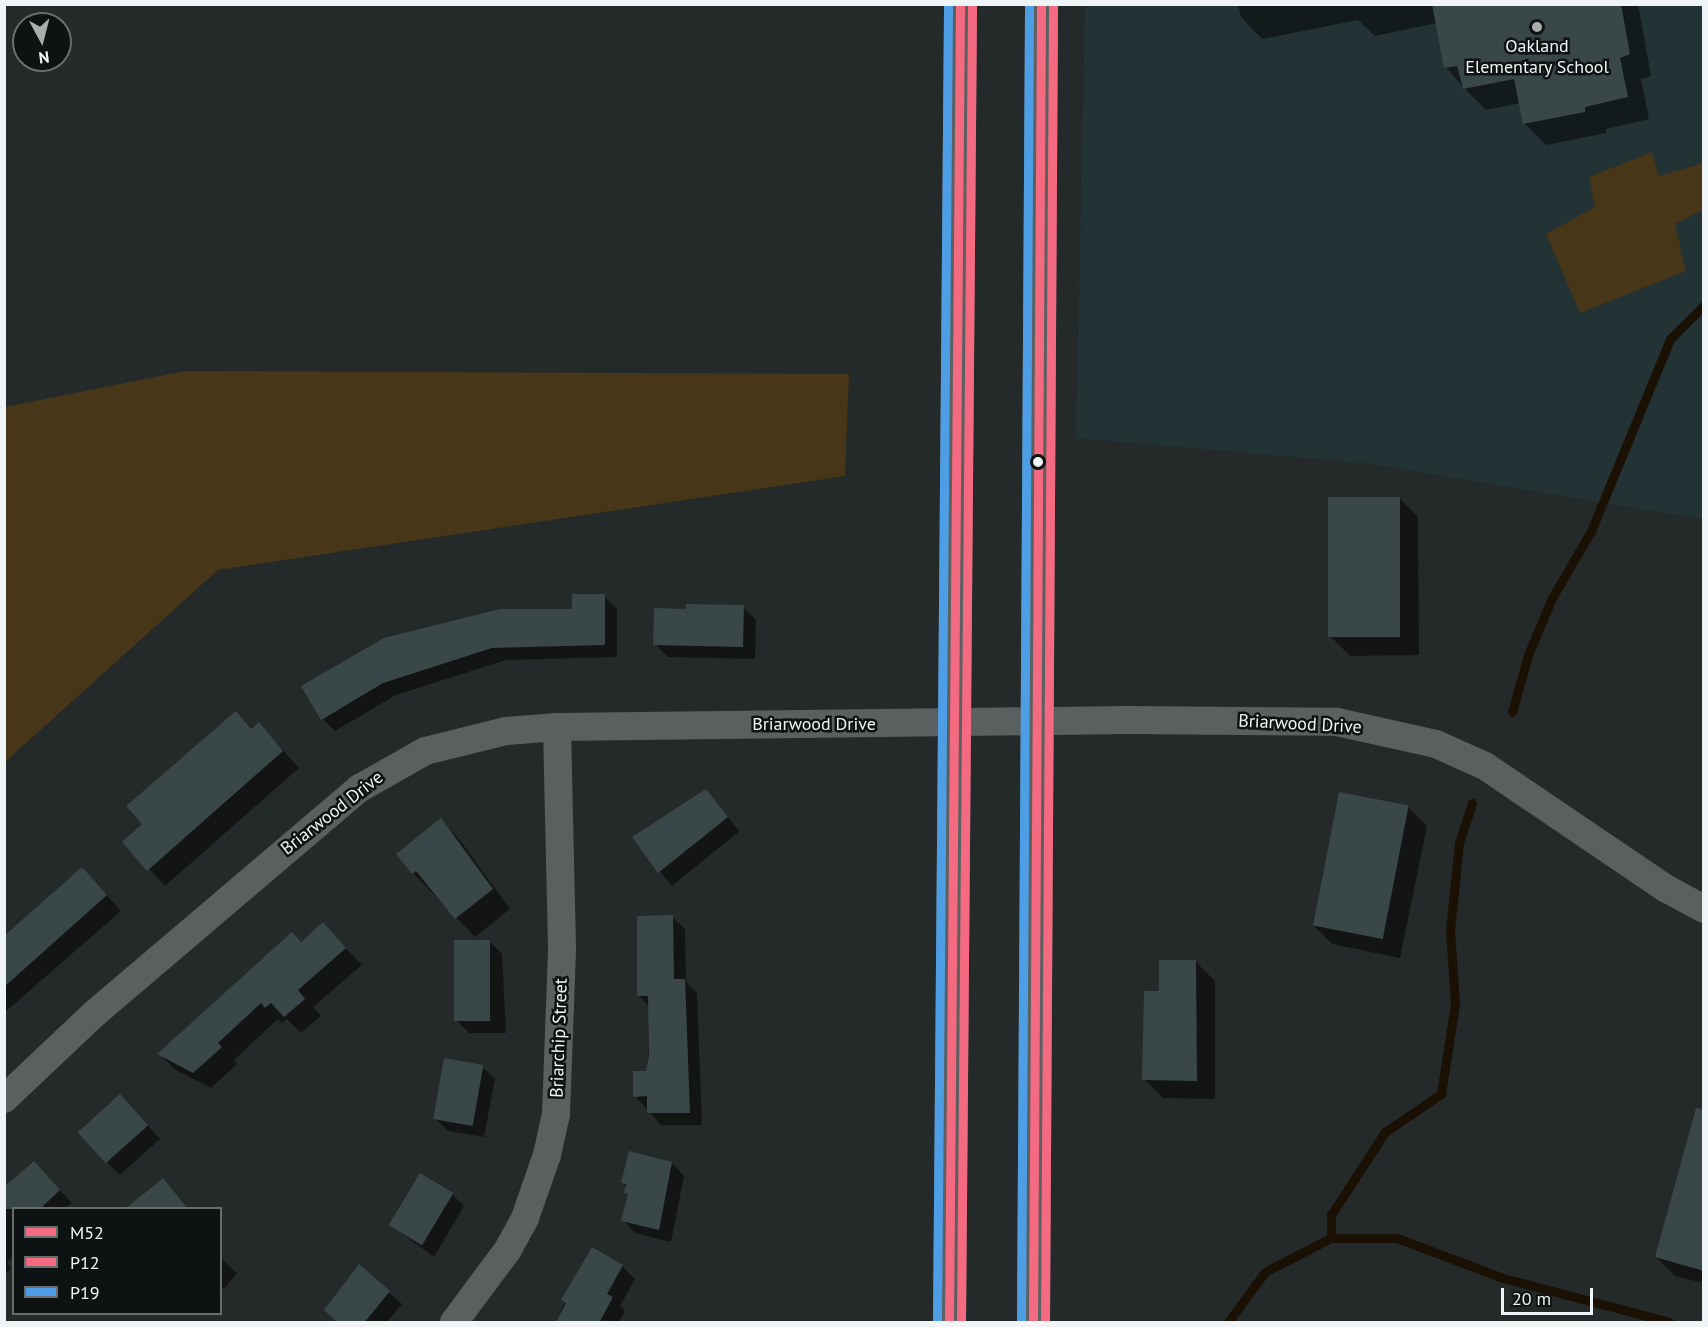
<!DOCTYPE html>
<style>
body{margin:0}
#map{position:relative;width:1708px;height:1327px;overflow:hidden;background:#242929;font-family:"PT Sans",sans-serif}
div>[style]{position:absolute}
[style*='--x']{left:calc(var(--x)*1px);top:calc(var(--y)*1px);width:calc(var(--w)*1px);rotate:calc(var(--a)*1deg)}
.built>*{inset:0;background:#223235}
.green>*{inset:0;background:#473617}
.shadow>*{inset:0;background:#0007;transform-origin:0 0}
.stream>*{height:9px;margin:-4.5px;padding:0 4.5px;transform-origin:4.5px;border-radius:4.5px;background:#1b1004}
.building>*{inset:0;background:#3a4749;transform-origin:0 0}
.street>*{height:28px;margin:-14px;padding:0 14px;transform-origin:14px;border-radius:14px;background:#5c5f5f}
.primary>*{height:33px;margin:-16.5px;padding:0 16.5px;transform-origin:16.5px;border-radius:16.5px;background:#5c6060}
.bus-1>*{height:9px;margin:-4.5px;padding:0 4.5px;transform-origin:4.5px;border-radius:4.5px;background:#f46a80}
.bus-2>*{height:9px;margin:-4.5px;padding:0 4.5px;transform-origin:4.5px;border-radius:4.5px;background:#f46a80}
.bus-3>*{height:9px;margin:-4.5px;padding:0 4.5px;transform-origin:4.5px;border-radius:4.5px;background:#4d9ee5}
.dots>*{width:16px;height:16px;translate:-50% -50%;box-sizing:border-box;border:3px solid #0e1213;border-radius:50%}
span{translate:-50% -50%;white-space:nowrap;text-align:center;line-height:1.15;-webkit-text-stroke:5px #0e1213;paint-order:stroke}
.poi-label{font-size:18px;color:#eff5f6}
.street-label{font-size:18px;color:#eff5f6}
.frame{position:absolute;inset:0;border:6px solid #eff5f6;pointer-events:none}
.legend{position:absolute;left:12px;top:1207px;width:210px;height:108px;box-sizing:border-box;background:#0e1213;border:2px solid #686d6e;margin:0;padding:8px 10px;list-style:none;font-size:18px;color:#eff5f6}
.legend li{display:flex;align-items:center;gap:12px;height:30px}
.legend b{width:30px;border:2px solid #686d6e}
.north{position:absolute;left:12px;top:12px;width:60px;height:60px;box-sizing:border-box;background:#0e1213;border:2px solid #686d6e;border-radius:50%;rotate:173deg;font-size:16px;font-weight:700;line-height:24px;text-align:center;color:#eff5f6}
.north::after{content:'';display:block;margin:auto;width:21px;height:27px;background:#a8aeae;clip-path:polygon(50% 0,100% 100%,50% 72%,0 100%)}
.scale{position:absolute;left:1501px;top:1288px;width:92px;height:27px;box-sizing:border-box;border:3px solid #eff5f6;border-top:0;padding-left:8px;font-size:18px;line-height:21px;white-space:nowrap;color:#eff5f6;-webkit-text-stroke:4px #0e1213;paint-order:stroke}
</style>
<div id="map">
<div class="built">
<i style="clip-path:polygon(1085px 5px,1703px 5px,1703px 519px,1363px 463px,1076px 438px)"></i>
</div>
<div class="green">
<i style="clip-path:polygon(1652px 152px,1659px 176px,1703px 163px,1703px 210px,1675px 224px,1686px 271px,1580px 313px,1546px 234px,1595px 207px,1589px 177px)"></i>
<i style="clip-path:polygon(185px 371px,849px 374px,845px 476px,218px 570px,5px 762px,5px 407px)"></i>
</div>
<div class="shadow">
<i style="clip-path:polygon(1238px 4px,1638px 4px,1651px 76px,1641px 79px,1649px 119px,1606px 129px,1606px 133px,1546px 145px,1524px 123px,1520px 103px,1486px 110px,1464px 88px,1446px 67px,1437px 23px,1375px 36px,1358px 20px,1262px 39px,1241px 17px)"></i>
<i style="clip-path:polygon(1399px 498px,1418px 517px,1419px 655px,1350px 656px,1331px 637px)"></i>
<i style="clip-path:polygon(604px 596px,617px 609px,617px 657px,506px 660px,396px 695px,335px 731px,323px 719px,501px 611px,573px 610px)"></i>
<i style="clip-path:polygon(743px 607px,756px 620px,755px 659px,668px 657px,655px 644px,687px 610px)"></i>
<i style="clip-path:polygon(236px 714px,252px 730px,259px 724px,299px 768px,165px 886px,124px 842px,144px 824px)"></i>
<i style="left:706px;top:790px;width:53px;height:87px;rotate:51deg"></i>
<i style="clip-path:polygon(1408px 807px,1427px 826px,1400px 958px,1332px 944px,1313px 925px)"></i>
<i style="clip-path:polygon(441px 820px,459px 839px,510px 909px,475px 937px,413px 873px)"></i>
<i style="clip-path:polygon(97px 884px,121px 911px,4px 1013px,4px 941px)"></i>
<i style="clip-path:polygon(672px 917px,685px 929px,686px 982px,697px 993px,702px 1125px,661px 1125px,635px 1096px,648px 1073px,649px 1006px,638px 995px)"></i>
<i style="clip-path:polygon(323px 924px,362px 965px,313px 1007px,321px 1016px,301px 1033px,287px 1019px,282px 1023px,278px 1019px,234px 1060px,237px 1064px,211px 1088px,176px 1070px,159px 1054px)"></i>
<i style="clip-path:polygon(489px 941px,502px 954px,506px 1033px,469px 1033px,456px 1020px)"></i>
<i style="clip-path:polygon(1196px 962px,1215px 981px,1215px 1099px,1163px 1098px,1144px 1079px,1160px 992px)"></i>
<i style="clip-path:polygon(482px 1067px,495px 1079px,484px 1137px,448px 1131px,435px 1118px)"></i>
<i style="clip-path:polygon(133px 1109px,160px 1139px,120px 1175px,107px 1163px)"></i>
<i style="clip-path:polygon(1704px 1129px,1704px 1283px,1675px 1276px,1656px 1257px)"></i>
<i style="clip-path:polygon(34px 1163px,72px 1203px,66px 1208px,14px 1208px,14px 1256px,7px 1262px,11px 1269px,4px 1275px,4px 1189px)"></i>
<i style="clip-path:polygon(672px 1163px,684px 1176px,671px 1242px,635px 1233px,623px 1220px,629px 1196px,623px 1182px)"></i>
<i style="clip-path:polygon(452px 1194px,464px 1206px,434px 1257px,390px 1225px)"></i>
<i style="clip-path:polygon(592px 1249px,622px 1266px,635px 1279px,620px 1306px,625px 1311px,619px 1322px,555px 1322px)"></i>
<i style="clip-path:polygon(220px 1258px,237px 1273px,224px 1289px,220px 1286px)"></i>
<i style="clip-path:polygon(359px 1266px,402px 1304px,387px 1322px,338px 1322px,344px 1283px)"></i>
</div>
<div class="stream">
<i style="--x:1512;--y:712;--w:59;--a:-74.3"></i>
<i style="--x:1528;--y:655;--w:62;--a:-67.2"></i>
<i style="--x:1552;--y:598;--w:78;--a:-59.8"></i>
<i style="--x:1591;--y:531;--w:208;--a:-67.6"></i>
<i style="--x:1670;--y:339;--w:48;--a:-45"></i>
<i style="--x:1331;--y:1238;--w:66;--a:0"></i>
<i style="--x:1397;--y:1238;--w:113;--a:20.7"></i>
<i style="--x:1503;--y:1278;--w:172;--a:14.8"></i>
<i style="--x:1228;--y:1322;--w:62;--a:-53.5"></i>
<i style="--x:1265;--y:1272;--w:74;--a:-27.3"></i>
<i style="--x:1331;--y:1238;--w:23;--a:-90"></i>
<i style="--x:1331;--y:1215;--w:99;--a:-57"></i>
<i style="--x:1385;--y:1132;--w:68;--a:-34.2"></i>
<i style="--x:1441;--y:1094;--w:91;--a:-81.2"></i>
<i style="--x:1455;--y:1004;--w:74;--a:-93.9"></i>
<i style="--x:1450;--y:930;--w:87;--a:-84.1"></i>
<i style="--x:1459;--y:843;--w:42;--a:-72"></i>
</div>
<div class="building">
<i style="clip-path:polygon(1432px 4px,1621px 4px,1630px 54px,1620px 58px,1628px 97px,1585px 107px,1585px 112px,1523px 124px,1514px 79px,1463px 89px,1457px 66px,1444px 68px)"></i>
<i style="left:1328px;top:497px;width:72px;height:140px"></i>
<i style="clip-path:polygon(572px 594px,605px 594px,605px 645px,492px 648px,383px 683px,321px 720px,301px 686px,384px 638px,500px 609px,572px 609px)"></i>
<i style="clip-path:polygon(686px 604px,744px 605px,743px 647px,653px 645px,654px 608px,686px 609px)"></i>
<i style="clip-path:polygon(236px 711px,251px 729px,259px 722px,283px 751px,147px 871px,122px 842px,142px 824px,126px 806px)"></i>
<i style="clip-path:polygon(706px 789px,728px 817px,658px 873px,632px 837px)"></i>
<i style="left:1339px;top:792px;width:71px;height:136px;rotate:11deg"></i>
<i style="clip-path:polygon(441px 818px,493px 889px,455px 919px,416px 871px,412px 874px,396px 854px)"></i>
<i style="clip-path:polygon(82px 867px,107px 895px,4px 987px,4px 936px)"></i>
<i style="clip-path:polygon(673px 915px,674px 979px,685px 979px,690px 1113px,647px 1113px,647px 1096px,633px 1097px,633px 1071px,646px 1071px,649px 1056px,648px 996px,637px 996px,637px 916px)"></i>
<i style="clip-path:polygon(323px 922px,346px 948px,298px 990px,305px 999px,284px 1017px,271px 1003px,265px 1008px,261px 1003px,218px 1043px,222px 1047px,193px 1073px,157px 1054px,292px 932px,301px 942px)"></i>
<i style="left:454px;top:940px;width:36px;height:81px"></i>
<i style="clip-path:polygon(1159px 960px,1196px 960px,1197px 1081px,1142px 1080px,1144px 991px,1159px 991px)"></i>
<i style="left:444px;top:1058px;width:40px;height:62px;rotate:10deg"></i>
<i style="left:120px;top:1094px;width:42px;height:57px;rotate:48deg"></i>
<i style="clip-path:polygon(1696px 1108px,1704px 1109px,1704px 1271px,1655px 1257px)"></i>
<i style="clip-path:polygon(629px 1151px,672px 1162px,659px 1230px,621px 1221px,628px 1194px,624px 1193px,626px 1184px,621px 1183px)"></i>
<i style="clip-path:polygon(34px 1161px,60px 1190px,40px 1209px,4px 1209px,4px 1187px)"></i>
<i style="left:420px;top:1173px;width:39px;height:61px;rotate:31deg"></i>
<i style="clip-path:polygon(163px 1178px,188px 1209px,125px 1209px)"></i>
<i style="clip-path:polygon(592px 1247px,623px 1265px,607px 1294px,613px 1297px,599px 1323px,555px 1323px,566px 1303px,561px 1300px)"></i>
<i style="clip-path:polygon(359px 1264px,390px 1291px,364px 1323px,338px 1323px,324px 1310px)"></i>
</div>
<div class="street">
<i style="--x:4;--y:1099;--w:124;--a:-43.4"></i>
<i style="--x:94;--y:1014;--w:349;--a:-40.4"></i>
<i style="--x:360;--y:788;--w:75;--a:-29.6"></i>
<i style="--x:425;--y:751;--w:83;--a:-13.9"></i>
<i style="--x:506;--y:731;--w:51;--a:-4.5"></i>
<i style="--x:557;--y:727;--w:571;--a:-0.7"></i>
<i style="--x:1128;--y:720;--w:209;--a:0.5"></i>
<i style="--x:1337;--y:722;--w:101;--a:12.5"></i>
<i style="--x:1436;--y:744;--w:54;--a:24.2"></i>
<i style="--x:1485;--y:766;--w:220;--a:34.1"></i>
<i style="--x:1667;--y:889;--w:42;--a:28.4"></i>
<i style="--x:454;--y:1322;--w:89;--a:-53.3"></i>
<i style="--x:507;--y:1251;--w:38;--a:-61"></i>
<i style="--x:525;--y:1218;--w:67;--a:-70.8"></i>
<i style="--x:547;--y:1155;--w:42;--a:-77.6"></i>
<i style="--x:556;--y:1114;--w:166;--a:-87.9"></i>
<i style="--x:562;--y:948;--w:221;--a:-91.3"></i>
</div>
<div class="primary">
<i style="--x:949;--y:1322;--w:1318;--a:-89.52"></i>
<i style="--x:1033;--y:1322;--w:1318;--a:-89.65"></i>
</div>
<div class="bus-1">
<i style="--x:949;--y:1322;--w:1318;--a:-89.52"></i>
<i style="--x:1033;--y:1322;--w:1318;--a:-89.65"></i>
</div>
<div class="bus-2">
<i style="--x:961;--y:1322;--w:1318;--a:-89.52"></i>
<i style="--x:1045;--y:1322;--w:1318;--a:-89.65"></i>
</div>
<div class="bus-3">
<i style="--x:937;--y:1322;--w:1318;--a:-89.52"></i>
<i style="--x:1021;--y:1322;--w:1318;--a:-89.65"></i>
</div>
<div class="dots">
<i style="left:1537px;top:27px;background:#a8aeae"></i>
<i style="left:1038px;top:462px;background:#eff5f6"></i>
</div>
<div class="poi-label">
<span style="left:1537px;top:57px">Oakland<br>Elementary School</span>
</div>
<div class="street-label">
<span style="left:814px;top:724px">Briarwood Drive</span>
<span style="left:1300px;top:724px;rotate:3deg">Briarwood Drive</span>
<span style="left:332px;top:813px;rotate:-38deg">Briarwood Drive</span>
<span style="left:559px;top:1038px;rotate:-88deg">Briarchip Street</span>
</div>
<div class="frame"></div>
<ul class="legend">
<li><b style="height:8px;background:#f46a80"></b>M52</li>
<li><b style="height:8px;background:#f46a80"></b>P12</li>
<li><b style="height:8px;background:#4d9ee5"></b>P19</li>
</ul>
<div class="north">N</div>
<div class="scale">20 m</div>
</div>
